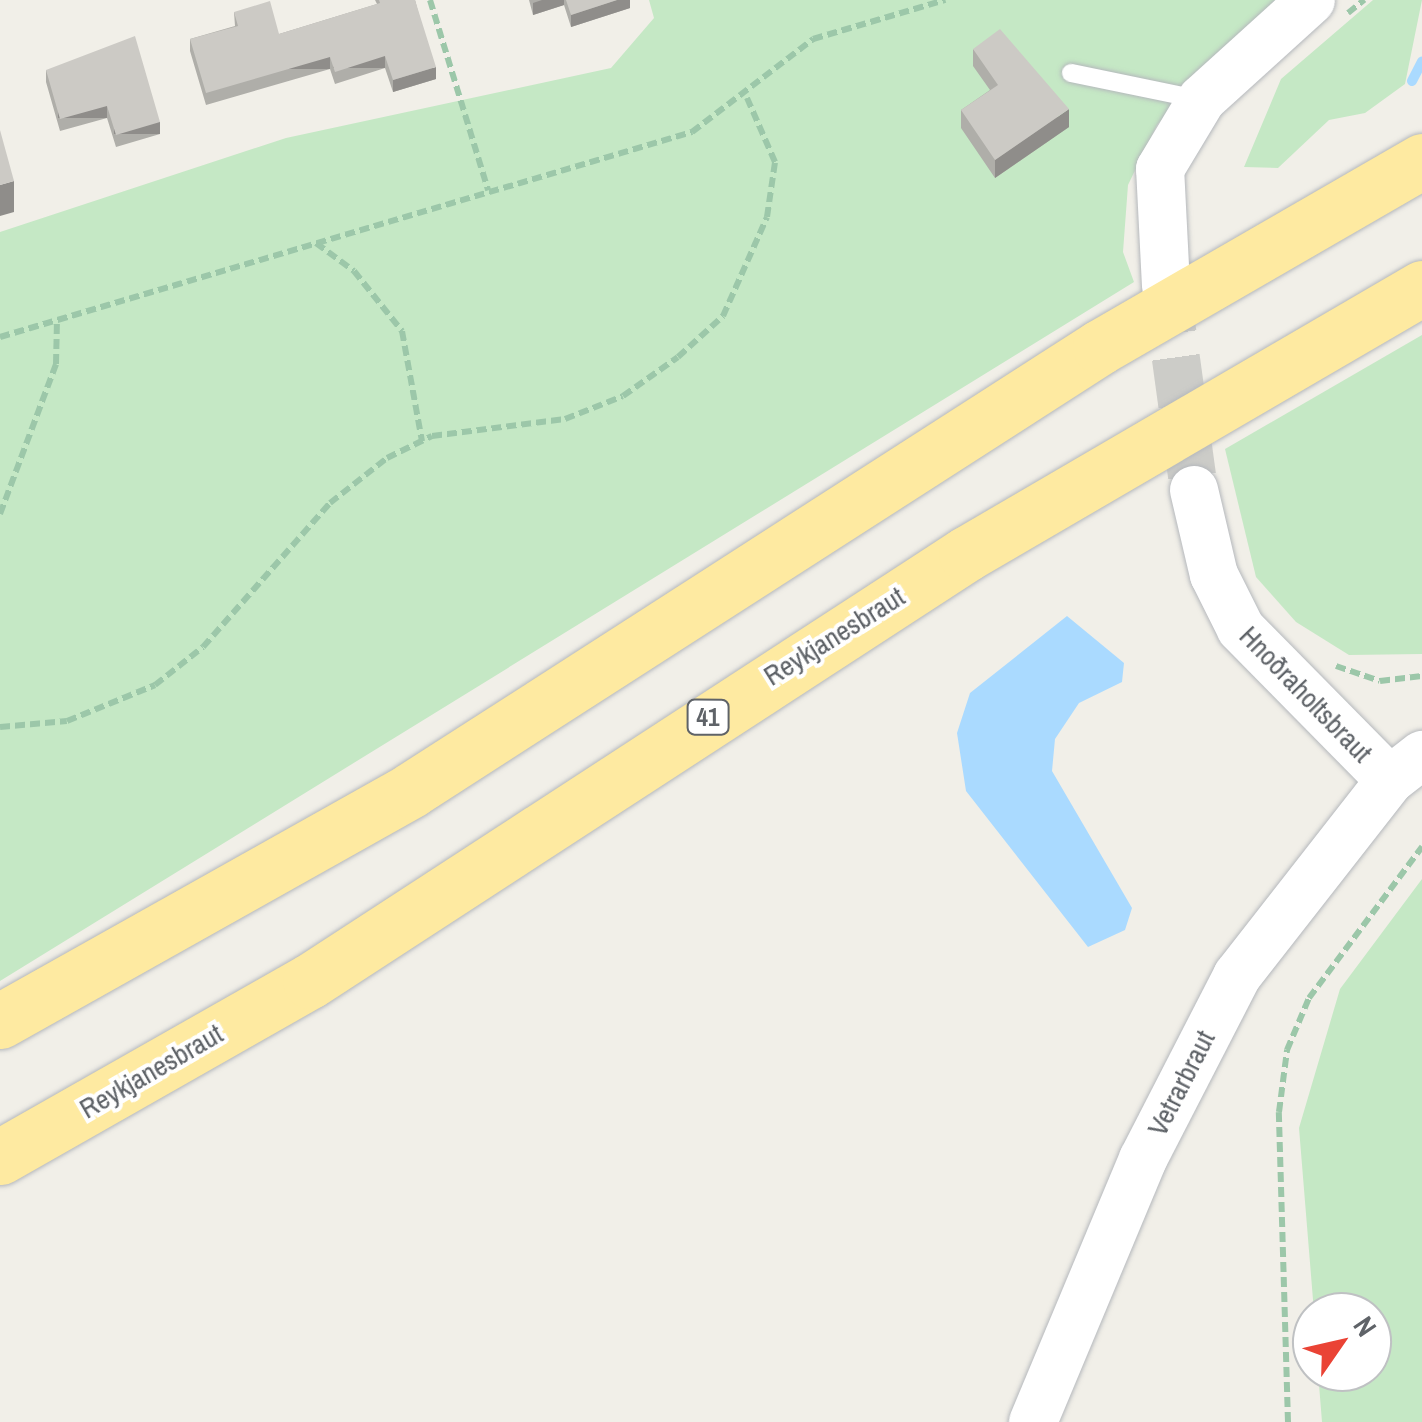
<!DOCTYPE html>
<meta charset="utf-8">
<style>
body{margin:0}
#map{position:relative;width:1422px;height:1422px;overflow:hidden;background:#f1efe8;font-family:"Archivo Narrow",sans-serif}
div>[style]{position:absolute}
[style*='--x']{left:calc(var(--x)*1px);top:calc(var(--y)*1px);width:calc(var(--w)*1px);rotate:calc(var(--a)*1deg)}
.green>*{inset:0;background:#c5e8c5}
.water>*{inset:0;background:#aadaff}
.stream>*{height:10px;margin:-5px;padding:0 5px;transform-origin:5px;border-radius:5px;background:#aadaff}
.tertiary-tunnel>*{height:48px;margin-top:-24px;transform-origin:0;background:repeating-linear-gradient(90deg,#ccccc8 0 48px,transparent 0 72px)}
.path>*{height:6px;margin-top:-3px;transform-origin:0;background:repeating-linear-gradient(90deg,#9cc7a9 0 10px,transparent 0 15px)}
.roads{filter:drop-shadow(0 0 2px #b5b8bc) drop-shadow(0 0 2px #b5b8bc)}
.service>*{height:18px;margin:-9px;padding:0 9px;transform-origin:9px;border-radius:9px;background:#fff}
.tertiary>*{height:48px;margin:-24px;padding:0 24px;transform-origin:24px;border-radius:24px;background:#fff}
.trunk>*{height:55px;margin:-27.5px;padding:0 27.5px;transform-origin:27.5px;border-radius:27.5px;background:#feeaa1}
.wall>*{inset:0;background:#afaea9}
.shaded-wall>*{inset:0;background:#8f8d8a;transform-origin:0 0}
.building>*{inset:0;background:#cccac5}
span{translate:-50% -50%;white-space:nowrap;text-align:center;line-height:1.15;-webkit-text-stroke:8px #fff;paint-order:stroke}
.shield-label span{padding:2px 8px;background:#fff;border:2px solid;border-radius:8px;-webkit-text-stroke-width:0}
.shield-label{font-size:25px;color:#5f6368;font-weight:700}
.street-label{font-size:28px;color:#5f6368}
.north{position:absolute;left:1292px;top:1292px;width:100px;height:100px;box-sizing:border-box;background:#fff;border:2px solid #bfc1c3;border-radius:50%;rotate:56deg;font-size:28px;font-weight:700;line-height:40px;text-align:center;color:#5f6368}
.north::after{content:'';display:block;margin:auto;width:35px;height:45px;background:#ea4335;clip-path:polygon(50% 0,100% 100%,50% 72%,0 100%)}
</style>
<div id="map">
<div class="green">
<i style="clip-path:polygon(649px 0,1286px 0,1217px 55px,1157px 125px,1128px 185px,1123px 252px,1134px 282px,0 981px,0 232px,286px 138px,611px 68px,654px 18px)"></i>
<i style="clip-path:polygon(1373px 0,1422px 0,1405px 84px,1365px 113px,1329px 120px,1278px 168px,1244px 167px,1281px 79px)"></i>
<i style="clip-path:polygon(1422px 335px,1422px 654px,1349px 655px,1296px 622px,1256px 577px,1225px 449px)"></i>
<i style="clip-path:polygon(1422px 879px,1422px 1422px,1322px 1422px,1318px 1372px,1372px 1372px,1372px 1312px,1314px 1312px,1299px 1128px,1340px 989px)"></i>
</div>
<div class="water">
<i style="clip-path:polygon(1067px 616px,1124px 663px,1122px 682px,1079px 703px,1055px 739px,1052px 771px,1132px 908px,1125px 930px,1088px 947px,966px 791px,957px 733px,970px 693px)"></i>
</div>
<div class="stream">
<i style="--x:1412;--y:81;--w:22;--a:-63"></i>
</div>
<div class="tertiary-tunnel">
<i style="--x:1166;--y:286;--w:206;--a:82.2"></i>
</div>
<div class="path">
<i style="--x:430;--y:0;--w:199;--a:73"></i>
<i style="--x:1348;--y:13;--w:21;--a:-39"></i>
<i style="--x:316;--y:243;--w:47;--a:36.4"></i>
<i style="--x:354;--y:271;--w:77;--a:51.3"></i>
<i style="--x:402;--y:331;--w:112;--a:79.7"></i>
<i style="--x:0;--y:337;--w:722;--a:-16.5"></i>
<i style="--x:692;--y:132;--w:153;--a:-37.5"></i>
<i style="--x:813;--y:39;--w:138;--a:-16.5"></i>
<i style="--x:0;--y:514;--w:160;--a:-69.5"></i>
<i style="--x:56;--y:364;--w:43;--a:-88.7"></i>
<i style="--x:1336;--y:666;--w:46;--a:18.8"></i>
<i style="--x:1380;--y:681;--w:42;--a:-6.8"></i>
<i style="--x:0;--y:727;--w:67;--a:-5.1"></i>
<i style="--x:67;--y:721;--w:95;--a:-22.2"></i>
<i style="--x:155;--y:685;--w:61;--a:-38.4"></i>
<i style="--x:203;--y:647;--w:192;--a:-48.6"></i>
<i style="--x:330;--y:503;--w:73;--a:-38.3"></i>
<i style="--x:387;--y:458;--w:50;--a:-26.1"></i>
<i style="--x:432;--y:436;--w:134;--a:-7.3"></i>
<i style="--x:565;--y:419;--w:62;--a:-21.6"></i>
<i style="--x:623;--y:396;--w:67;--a:-35.3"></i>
<i style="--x:678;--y:357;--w:61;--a:-42.3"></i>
<i style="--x:723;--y:316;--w:108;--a:-66"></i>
<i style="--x:767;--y:217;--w:56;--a:-81.7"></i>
<i style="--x:775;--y:162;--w:70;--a:-113.6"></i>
<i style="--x:1288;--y:1422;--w:310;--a:-91.7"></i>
<i style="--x:1279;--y:1112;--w:63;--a:-82.6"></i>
<i style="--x:1287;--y:1050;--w:56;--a:-67.1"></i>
<i style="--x:1309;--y:998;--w:189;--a:-53.2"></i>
</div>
<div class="roads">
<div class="service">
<i style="--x:1071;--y:73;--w:130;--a:11.6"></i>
</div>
<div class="tertiary">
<i style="--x:1166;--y:286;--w:117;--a:-92.9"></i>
<i style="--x:1160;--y:169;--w:82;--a:-59"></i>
<i style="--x:1202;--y:99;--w:147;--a:-42.2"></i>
<i style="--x:1194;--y:490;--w:87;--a:76.8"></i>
<i style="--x:1214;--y:575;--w:60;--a:63.4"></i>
<i style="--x:1241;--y:629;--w:212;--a:45.4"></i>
<i style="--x:1033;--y:1422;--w:285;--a:-67.3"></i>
<i style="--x:1143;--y:1159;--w:206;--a:-62.8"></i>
<i style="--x:1237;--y:976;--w:249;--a:-52"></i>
<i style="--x:1390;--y:780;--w:41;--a:-38"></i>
</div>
<div class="trunk">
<i style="--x:0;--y:1021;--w:471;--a:-29.3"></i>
<i style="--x:411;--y:790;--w:819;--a:-32.74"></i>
<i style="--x:1100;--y:347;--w:372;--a:-30"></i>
<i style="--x:0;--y:1157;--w:356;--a:-29.6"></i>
<i style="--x:310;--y:981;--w:783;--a:-33.06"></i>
<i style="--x:966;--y:554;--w:528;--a:-30.26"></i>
</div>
</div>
<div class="wall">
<i style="clip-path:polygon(375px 0,415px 0,436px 79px,393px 92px,385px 68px,335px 84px,330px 69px,206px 105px,190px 51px,190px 39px,235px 26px,234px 12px,279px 34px,377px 4px)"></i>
<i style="clip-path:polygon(529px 0,630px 0,630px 8px,571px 27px,564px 5px,533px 15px)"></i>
<i style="clip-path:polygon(973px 49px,1069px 127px,995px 178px,961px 128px,961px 110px,990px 90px,973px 66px)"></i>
<i style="clip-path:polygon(46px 70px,160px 134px,116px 147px,107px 118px,60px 131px,46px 82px)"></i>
</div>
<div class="shaded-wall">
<i style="clip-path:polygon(542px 0,564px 0,564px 5px,533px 15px,533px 3px)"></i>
<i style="clip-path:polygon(617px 0,630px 0,630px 8px,571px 27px,571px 15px)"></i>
<i style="left:385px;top:56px;width:12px;height:52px;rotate:90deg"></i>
<i style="left:330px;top:57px;width:12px;height:129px;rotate:90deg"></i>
<i style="clip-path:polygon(436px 67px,436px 79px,393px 92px,393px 80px)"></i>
<i style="left:107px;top:106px;width:12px;height:49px;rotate:90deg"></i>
<i style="clip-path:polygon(1069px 109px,1069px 127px,995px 178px,995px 160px)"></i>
<i style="left:160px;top:122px;width:12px;height:46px;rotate:90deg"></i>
<i style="clip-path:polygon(14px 181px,14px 212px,0 216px,0 185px)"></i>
</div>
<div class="building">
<i style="clip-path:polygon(379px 0,415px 0,436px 67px,393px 80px,385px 56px,335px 72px,330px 57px,206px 93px,190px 39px,238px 26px,234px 12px,270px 1px,279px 34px,380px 3px)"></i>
<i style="clip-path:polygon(566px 0,617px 0,571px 15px)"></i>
<i style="clip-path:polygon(1000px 29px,1069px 109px,995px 160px,961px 110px,998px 85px,973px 49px)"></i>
<i style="clip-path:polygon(135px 36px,160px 122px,116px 135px,107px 106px,60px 119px,46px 70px)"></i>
<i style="clip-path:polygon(0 130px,14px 181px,0 185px)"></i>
</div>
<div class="shield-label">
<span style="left:708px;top:717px">41</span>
</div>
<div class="street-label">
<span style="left:834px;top:636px;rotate:-32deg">Reykjanesbraut</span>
<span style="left:1306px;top:694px;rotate:46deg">Hnoðraholtsbraut</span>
<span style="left:151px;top:1071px;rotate:-30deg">Reykjanesbraut</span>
<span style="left:1181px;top:1083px;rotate:-63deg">Vetrarbraut</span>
</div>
<div class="north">N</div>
</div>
